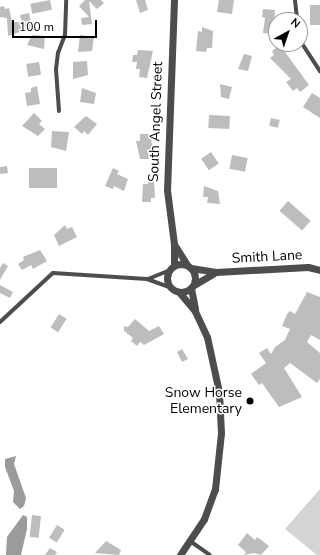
<!DOCTYPE html>
<style>
body{margin:0}
#map{position:relative;width:320px;height:555px;overflow:hidden;background:#fff;font-family:"Nunito Sans",sans-serif}
div>[style]{position:absolute}
[style*='--x']{left:calc(var(--x)*1px);top:calc(var(--y)*1px);width:calc(var(--w)*1px);rotate:calc(var(--a)*1deg)}
.green>*{inset:0;background:#d4d4d4}
.water>*{inset:0;background:#9b9b9b}
.building>*{inset:0;background:#bdbdbd;transform-origin:0 0}
.minor>*{height:4px;margin:-2px;padding:0 2px;transform-origin:2px;border-radius:2px;background:#4d4d4d}
.tertiary>*{height:7px;margin:-3.5px;padding:0 3.5px;transform-origin:3.5px;border-radius:3.5px;background:#4d4d4d}
.tertiary>.ring{margin:-3.5px;padding:0;box-sizing:content-box;background:none;border:7px solid #4d4d4d;border-radius:50%}
.dots>*{width:11px;height:11px;translate:-50% -50%;box-sizing:border-box;border:2px solid #fff;border-radius:50%}
span{translate:-50% -50%;white-space:nowrap;text-align:center;line-height:1.15;-webkit-text-stroke:3px #fff;paint-order:stroke}
.street-label{font-size:14px;color:#000}
.poi-label{font-size:14px;color:#000}
.right{translate:-100% -50%;text-align:right}
.north{position:absolute;left:268px;top:12px;width:40px;height:40px;box-sizing:border-box;background:#fff;border:1px solid #999;border-radius:50%;rotate:40deg;font-size:11px;font-weight:700;line-height:16px;text-align:center;color:#000}
.north::after{content:'';display:block;margin:auto;width:14px;height:18px;background:#000;clip-path:polygon(50% 0,100% 100%,50% 72%,0 100%)}
.scale{position:absolute;left:12px;top:20px;width:85px;height:18px;box-sizing:border-box;border:2px solid #000;border-top:0;padding-left:5px;font-size:12px;line-height:14px;white-space:nowrap;color:#000;-webkit-text-stroke:3px #fff;paint-order:stroke}
</style>
<div id="map">
<div class="green">
<i style="clip-path:polygon(320px 489px,320px 555px,317px 555px,285px 529px)"></i>
</div>
<div class="water">
<i style="clip-path:polygon(16px 456px,14px 464px,26px 498px,24px 506px,20px 509px,13px 502px,14px 491px,5px 467px,5px 459px)"></i>
<i style="clip-path:polygon(23px 515px,27px 517px,27px 529px,21px 555px,6px 555px,7px 537px)"></i>
</div>
<div class="building">
<i style="left:50px;top:0;width:10px;height:20px;rotate:79deg"></i>
<i style="clip-path:polygon(85px 0,101px 0,104px 3px,97px 9px,89px 1px,92px 24px,82px 25px,81px 18px,89px 17px,79px 6px)"></i>
<i style="clip-path:polygon(136px 0,145px 0,148px 10px,140px 13px)"></i>
<i style="clip-path:polygon(219px 0,234px 0,232px 14px,217px 12px)"></i>
<i style="left:310px;top:5px;width:10px;height:20px"></i>
<i style="clip-path:polygon(4px 6px,5px 9px,9px 8px,12px 22px,22px 22px,20px 15px,29px 13px,32px 28px,8px 36px,7px 18px,0 17px,0 7px)"></i>
<i style="clip-path:polygon(263px 9px,275px 10px,274px 34px,263px 33px,265px 18px,262px 17px)"></i>
<i style="clip-path:polygon(202px 27px,213px 31px,212px 48px,207px 48px,206px 52px,196px 51px,198px 31px,202px 32px)"></i>
<i style="clip-path:polygon(32px 35px,45px 36px,44px 49px,27px 45px)"></i>
<i style="clip-path:polygon(80px 35px,94px 37px,92px 51px,78px 52px)"></i>
<i style="clip-path:polygon(280px 45px,309px 85px,300px 92px,297px 88px,293px 91px,286px 82px,291px 79px,270px 58px,274px 55px,272px 51px)"></i>
<i style="clip-path:polygon(138px 50px,153px 51px,147px 78px,139px 77px,140px 69px,136px 69px,137px 62px,132px 62px,133px 55px,137px 55px)"></i>
<i style="clip-path:polygon(244px 54px,252px 56px,248px 71px,238px 69px)"></i>
<i style="clip-path:polygon(87px 61px,88px 75px,73px 79px,73px 62px)"></i>
<i style="left:39px;top:62px;width:13px;height:13px;rotate:81deg"></i>
<i style="clip-path:polygon(220px 84px,232px 87px,229px 99px,221px 97px)"></i>
<i style="clip-path:polygon(37px 86px,40px 104px,27px 106px,25px 93px,31px 92px,31px 88px)"></i>
<i style="clip-path:polygon(82px 88px,96px 93px,94px 104px,80px 102px)"></i>
<i style="clip-path:polygon(312px 93px,320px 98px,320px 118px,303px 107px)"></i>
<i style="clip-path:polygon(34px 113px,42px 121px,39px 124px,45px 129px,38px 136px,22px 126px)"></i>
<i style="left:209px;top:115px;width:21px;height:13px;rotate:3deg"></i>
<i style="clip-path:polygon(86px 116px,97px 124px,88px 135px,84px 131px,82px 134px,74px 127px)"></i>
<i style="left:271px;top:118px;width:9px;height:8px;rotate:13deg"></i>
<i style="clip-path:polygon(52px 131px,69px 132px,66px 151px,51px 147px)"></i>
<i style="clip-path:polygon(140px 134px,150px 134px,153px 150px,149px 150px,149px 159px,140px 159px,136px 141px,140px 141px)"></i>
<i style="left:211px;top:152px;width:14px;height:12px;rotate:56deg"></i>
<i style="left:232px;top:155px;width:16px;height:14px;rotate:11deg"></i>
<i style="clip-path:polygon(7px 166px,8px 173px,0 174px,0 167px)"></i>
<i style="left:29px;top:168px;width:28px;height:20px"></i>
<i style="clip-path:polygon(113px 168px,119px 171px,117px 174px,128px 179px,124px 191px,114px 186px,113px 189px,105px 186px)"></i>
<i style="clip-path:polygon(148px 180px,154px 180px,155px 198px,151px 198px,151px 202px,142px 202px,143px 184px,148px 184px)"></i>
<i style="clip-path:polygon(204px 186px,218px 191px,220px 204px,207px 203px,208px 197px,203px 197px)"></i>
<i style="left:288px;top:201px;width:30px;height:13px;rotate:41deg"></i>
<i style="clip-path:polygon(65px 225px,67px 229px,72px 227px,77px 237px,59px 246px,54px 235px)"></i>
<i style="clip-path:polygon(40px 250px,47px 261px,33px 269px,31px 265px,22px 270px,18px 264px,24px 260px,23px 257px)"></i>
<i style="clip-path:polygon(3px 263px,8px 266px,0 280px,0 268px)"></i>
<i style="clip-path:polygon(0 285px,13px 292px,10px 298px,0 293px)"></i>
<i style="clip-path:polygon(307px 292px,320px 297px,320px 340px,311px 335px,307px 342px,320px 353px,320px 379px,317px 383px,290px 363px,284px 368px,302px 397px,279px 407px,262px 383px,259px 385px,251px 374px,266px 363px,259px 353px,267px 348px,271px 354px,275px 347px,285px 340px,290px 329px,282px 326px,287px 314px,290px 311px,295px 314px)"></i>
<i style="left:59px;top:314px;width:9px;height:16px;rotate:32deg"></i>
<i style="clip-path:polygon(135px 319px,149px 331px,159px 326px,164px 334px,144px 345px,140px 342px,137px 346px,131px 341px,133px 338px,124px 331px,124px 326px,128px 327px)"></i>
<i style="clip-path:polygon(182px 349px,188px 359px,182px 362px,177px 352px)"></i>
<i style="left:32px;top:515px;width:9px;height:22px;rotate:6deg"></i>
<i style="left:57px;top:525px;width:9px;height:15px;rotate:32deg"></i>
<i style="clip-path:polygon(247px 533px,255px 540px,257px 537px,269px 546px,261px 555px,254px 553px,244px 555px,246px 552px,238px 545px)"></i>
<i style="clip-path:polygon(106px 541px,121px 550px,119px 555px,95px 553px)"></i>
<i style="clip-path:polygon(50px 548px,57px 552px,55px 555px,45px 555px)"></i>
</div>
<div class="minor">
<i style="--x:295;--y:0;--w:20;--a:84"></i>
<i style="--x:300;--y:35;--w:7;--a:82"></i>
<i style="--x:301;--y:42;--w:35;--a:57"></i>
<i style="--x:59;--y:111;--w:42;--a:-94.1"></i>
<i style="--x:56;--y:69;--w:16;--a:-83"></i>
<i style="--x:58;--y:53;--w:19;--a:-69"></i>
<i style="--x:65;--y:35;--w:35;--a:-88"></i>
<i style="--x:148;--y:279;--w:22;--a:-22"></i>
<i style="--x:0;--y:322;--w:72;--a:-42.8"></i>
<i style="--x:53;--y:273;--w:94;--a:3.7"></i>
<i style="--x:147;--y:279;--w:23;--a:20"></i>
<i style="--x:190;--y:541;--w:24;--a:35"></i>
</div>
<div class="tertiary">
<i style="--x:174;--y:0;--w:190;--a:92.1"></i>
<i style="--x:167;--y:190;--w:54;--a:82.6"></i>
<i style="--x:174;--y:244;--w:21;--a:90"></i>
<i style="--x:174;--y:244;--w:25;--a:58"></i>
<i class="ring" style="left:167px;top:264px;width:21px;height:21px"></i>
<i style="--x:191;--y:268;--w:25;--a:9"></i>
<i style="--x:216;--y:272;--w:92;--a:-3.1"></i>
<i style="--x:308;--y:267;--w:12;--a:14"></i>
<i style="--x:194;--y:285;--w:23;--a:-31"></i>
<i style="--x:191;--y:288;--w:21;--a:79"></i>
<i style="--x:180;--y:555;--w:43;--a:-56.3"></i>
<i style="--x:204;--y:519;--w:32;--a:-70"></i>
<i style="--x:215;--y:489;--w:56;--a:-83.9"></i>
<i style="--x:221;--y:433;--w:41;--a:-92.8"></i>
<i style="--x:219;--y:392;--w:56;--a:-102.3"></i>
<i style="--x:207;--y:337;--w:29;--a:-115"></i>
<i style="--x:195;--y:311;--w:23;--a:-130"></i>
</div>
<div class="dots">
<i style="left:250px;top:401px;background:#000"></i>
</div>
<div class="street-label">
<span style="left:156px;top:122px;rotate:-88deg">South Angel Street</span>
<span style="left:267px;top:257px;rotate:-3deg">Smith Lane</span>
</div>
<div class="poi-label">
<span class="right" style="left:242px;top:401px">Snow Horse<br>Elementary</span>
</div>
<div class="north">N</div>
<div class="scale">100 m</div>
</div>
